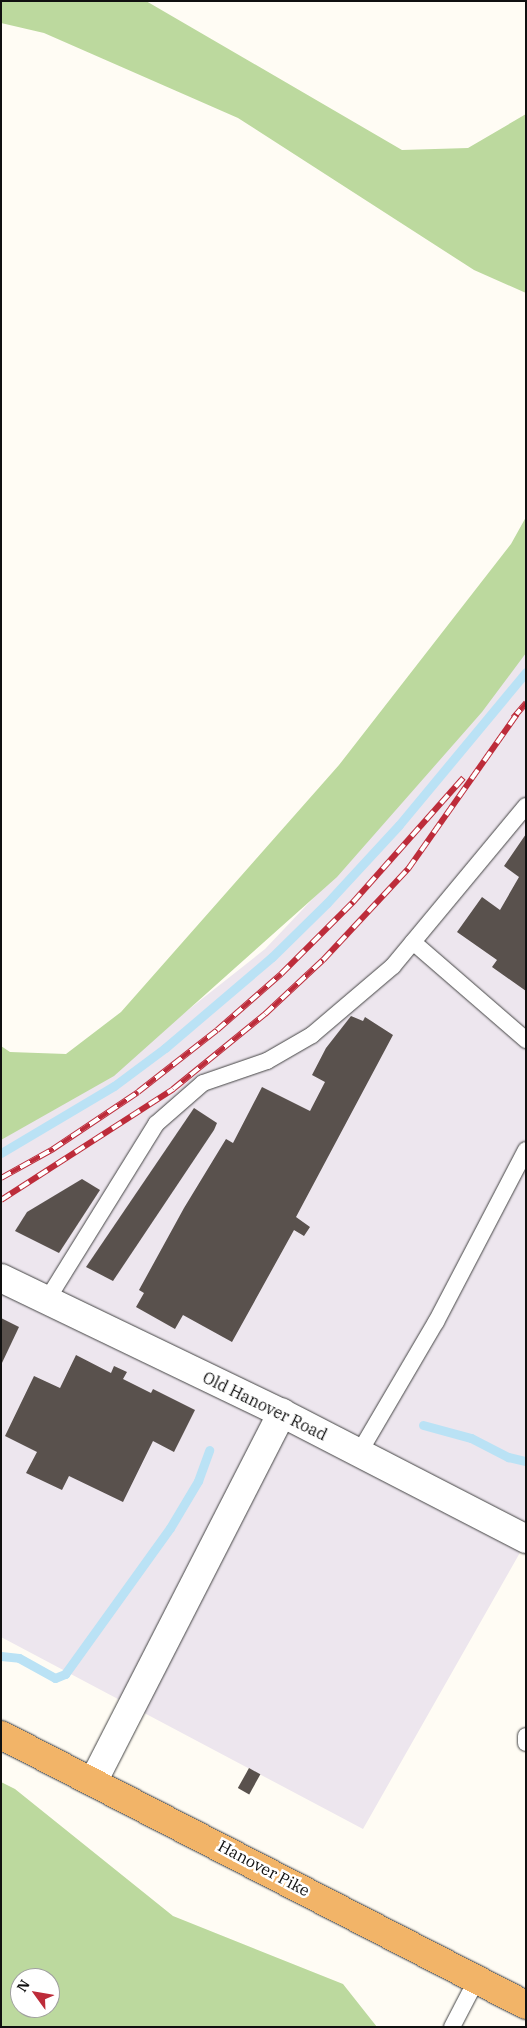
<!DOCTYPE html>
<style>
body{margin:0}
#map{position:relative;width:527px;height:2028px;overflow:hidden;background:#fffcf4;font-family:"IBM Plex Serif",serif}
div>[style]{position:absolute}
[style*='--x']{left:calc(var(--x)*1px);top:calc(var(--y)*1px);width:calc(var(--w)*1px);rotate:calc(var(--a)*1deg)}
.industrial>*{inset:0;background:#ede6ee}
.forest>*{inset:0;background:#bcd99e}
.stream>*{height:9px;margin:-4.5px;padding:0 4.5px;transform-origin:4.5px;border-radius:4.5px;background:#bae2f5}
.building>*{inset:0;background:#59514d;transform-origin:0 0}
.roads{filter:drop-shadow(0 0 1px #434343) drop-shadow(0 0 1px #434343)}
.service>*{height:16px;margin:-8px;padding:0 8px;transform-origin:8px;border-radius:8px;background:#fff}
.minor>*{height:28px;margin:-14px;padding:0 14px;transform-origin:14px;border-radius:14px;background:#fff}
.trunk>*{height:28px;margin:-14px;padding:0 14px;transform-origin:14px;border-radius:14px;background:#f2b468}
.rail>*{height:5.5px;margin-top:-2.75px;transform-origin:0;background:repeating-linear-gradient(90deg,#fff 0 11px,#bd2c3a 0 22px);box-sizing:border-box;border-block:1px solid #bd2c3a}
span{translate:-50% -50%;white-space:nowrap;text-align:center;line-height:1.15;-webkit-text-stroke:5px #fff;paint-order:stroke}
.street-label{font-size:16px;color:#101010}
.frame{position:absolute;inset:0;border:2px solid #101010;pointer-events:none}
.north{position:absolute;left:10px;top:1968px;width:50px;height:50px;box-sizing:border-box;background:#fff;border:1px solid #9f9f9f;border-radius:50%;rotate:302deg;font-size:14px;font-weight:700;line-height:20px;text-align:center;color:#101010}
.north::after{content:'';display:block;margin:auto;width:18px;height:22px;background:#bd2c3a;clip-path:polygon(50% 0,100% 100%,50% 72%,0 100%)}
</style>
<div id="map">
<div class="industrial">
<i style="clip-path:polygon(526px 649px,526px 1542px,363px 1829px,1px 1637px,1px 1140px,145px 1044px,265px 949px,361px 848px)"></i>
</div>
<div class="forest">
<i style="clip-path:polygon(1px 1px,146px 1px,402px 150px,468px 148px,526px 114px,526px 293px,474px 270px,238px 118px,44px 33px,1px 23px)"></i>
<i style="clip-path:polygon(526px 517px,526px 653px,482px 712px,337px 877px,114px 1076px,1px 1140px,1px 1046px,10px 1052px,66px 1054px,121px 1012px,339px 765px,511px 544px)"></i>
<i style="clip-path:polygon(evenodd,1px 1782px,15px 1789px,173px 1916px,343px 1984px,377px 2027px,1px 2027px,1px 1782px,20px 1978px,50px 1978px,50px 2008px,20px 2008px,20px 1978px)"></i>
</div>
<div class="stream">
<i style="--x:1;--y:1153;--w:131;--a:-30.7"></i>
<i style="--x:114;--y:1086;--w:64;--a:-36.7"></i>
<i style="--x:165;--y:1048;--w:140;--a:-40.4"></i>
<i style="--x:272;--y:957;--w:77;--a:-44.5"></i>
<i style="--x:327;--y:903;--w:106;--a:-47.3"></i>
<i style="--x:399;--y:825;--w:199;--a:-50.3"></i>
<i style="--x:423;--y:1425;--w:50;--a:15.2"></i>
<i style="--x:471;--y:1438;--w:42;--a:27.2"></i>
<i style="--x:508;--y:1457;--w:18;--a:13"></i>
<i style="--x:1;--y:1656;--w:18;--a:6"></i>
<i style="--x:19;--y:1658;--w:41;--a:29.1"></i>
<i style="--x:55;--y:1678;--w:11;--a:-22"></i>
<i style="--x:65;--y:1674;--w:180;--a:-54.3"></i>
<i style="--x:170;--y:1528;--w:55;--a:-59.2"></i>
<i style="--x:198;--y:1481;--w:33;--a:-70"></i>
</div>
<div class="building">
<i style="clip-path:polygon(526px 834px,526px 991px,492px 967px,497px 960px,457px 932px,482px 897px,500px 910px,519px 877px,504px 866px)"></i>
<i style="clip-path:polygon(351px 1016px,363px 1021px,365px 1017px,393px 1035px,296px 1217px,310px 1227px,304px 1236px,294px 1230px,232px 1342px,183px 1315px,175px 1329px,136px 1307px,144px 1293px,139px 1290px,184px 1208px,226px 1139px,233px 1143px,262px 1087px,310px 1111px,325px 1082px,312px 1075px,326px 1048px)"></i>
<i style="clip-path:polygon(194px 1108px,217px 1123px,214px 1130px,113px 1281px,86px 1267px)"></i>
<i style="clip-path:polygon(82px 1179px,100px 1190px,59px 1253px,15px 1231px,27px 1212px)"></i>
<i style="clip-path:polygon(1px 1318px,19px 1327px,1px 1365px)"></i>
<i style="clip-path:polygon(76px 1355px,111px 1373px,114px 1366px,127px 1372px,123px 1379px,151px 1393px,153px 1389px,195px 1410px,174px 1452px,153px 1441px,123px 1502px,69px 1476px,62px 1490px,26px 1473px,37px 1452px,5px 1436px,34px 1376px,60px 1388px)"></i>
<i style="left:249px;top:1768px;width:13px;height:23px;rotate:29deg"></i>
</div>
<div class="roads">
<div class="service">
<i style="--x:413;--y:942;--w:150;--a:40.9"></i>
<i style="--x:47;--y:1300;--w:207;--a:-58.2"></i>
<i style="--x:156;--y:1124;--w:62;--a:-41.1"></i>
<i style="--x:203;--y:1083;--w:68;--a:-19"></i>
<i style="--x:267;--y:1061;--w:52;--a:-30"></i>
<i style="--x:312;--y:1035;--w:106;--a:-40.4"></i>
<i style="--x:393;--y:966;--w:208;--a:-50.3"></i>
<i style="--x:359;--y:1453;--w:152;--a:-59.6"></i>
<i style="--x:436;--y:1322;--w:194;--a:-62.4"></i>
<i style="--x:526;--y:1736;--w:7;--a:90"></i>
<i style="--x:452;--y:2027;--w:54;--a:-62.5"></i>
</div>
<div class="minor">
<i style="--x:1;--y:1278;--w:312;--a:25.7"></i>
<i style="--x:282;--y:1413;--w:275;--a:27.3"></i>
<i style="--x:93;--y:1782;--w:415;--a:-62.9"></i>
</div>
<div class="trunk">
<i style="--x:1;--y:1735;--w:590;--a:27.22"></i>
</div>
</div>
<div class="rail">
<i style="--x:513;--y:718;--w:20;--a:-49"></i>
<i style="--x:1;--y:1178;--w:60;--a:-29.1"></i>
<i style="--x:53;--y:1149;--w:102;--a:-33.8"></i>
<i style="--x:138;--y:1092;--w:100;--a:-38.1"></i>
<i style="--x:217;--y:1030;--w:85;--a:-41.2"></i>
<i style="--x:281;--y:974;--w:102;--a:-45"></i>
<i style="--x:353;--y:902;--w:166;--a:-48.4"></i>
<i style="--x:1;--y:1200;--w:205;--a:-32.8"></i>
<i style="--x:173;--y:1089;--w:119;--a:-39.2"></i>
<i style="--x:265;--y:1014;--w:79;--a:-43"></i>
<i style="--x:323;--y:960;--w:125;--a:-47"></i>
<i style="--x:408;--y:869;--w:189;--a:-54.9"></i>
</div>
<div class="street-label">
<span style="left:265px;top:1406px;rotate:26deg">Old Hanover Road</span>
<span style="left:264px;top:1868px;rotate:28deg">Hanover Pike</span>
</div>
<div class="frame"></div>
<div class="north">N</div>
</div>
